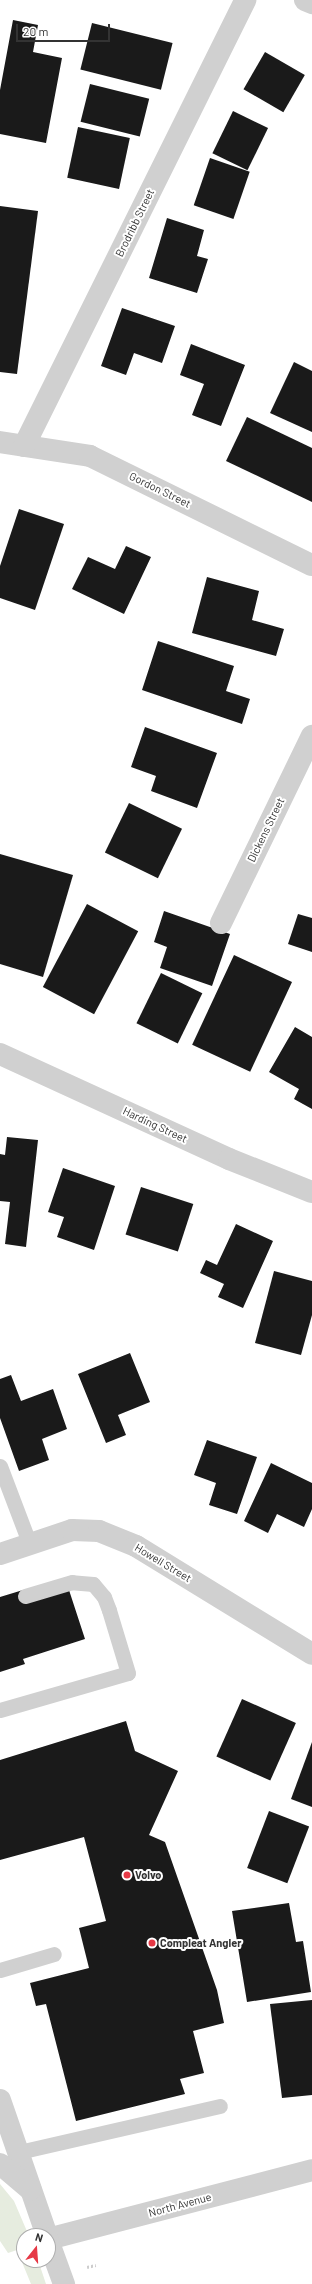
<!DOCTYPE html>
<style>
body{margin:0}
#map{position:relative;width:312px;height:2284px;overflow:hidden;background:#fff;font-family:Barlow,sans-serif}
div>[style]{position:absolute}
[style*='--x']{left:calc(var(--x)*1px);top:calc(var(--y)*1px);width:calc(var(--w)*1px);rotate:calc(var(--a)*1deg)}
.green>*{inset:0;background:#e6ecdf}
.building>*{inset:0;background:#1a1a1a;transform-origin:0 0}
.path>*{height:2.5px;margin-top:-1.25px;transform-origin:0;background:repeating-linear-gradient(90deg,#cdcdcd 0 2px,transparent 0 4px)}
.service>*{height:15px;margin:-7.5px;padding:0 7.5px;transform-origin:7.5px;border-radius:7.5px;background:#d0d0d0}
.minor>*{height:22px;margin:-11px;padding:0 11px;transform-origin:11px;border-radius:11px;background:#d0d0d0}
.dots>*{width:11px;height:11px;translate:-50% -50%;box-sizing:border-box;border:2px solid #fff;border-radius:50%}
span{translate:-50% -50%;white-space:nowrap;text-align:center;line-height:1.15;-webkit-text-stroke:4px #fff;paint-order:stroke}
.street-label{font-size:11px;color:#333}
.poi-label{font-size:11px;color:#333;font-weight:700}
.left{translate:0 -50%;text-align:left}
.north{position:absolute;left:16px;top:2228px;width:40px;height:40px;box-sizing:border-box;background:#fff;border:1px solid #adadad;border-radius:50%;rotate:17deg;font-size:11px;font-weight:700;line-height:16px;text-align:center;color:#333}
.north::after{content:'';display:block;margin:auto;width:14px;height:18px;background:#e63946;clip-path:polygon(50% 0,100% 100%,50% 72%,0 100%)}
.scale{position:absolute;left:16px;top:24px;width:94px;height:18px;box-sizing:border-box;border:2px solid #333;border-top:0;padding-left:5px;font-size:12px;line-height:14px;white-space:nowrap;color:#333;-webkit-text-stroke:3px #fff;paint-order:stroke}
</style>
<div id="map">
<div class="green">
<i style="clip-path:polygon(0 2184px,14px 2201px,29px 2236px,24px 2236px,24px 2260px,38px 2260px,46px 2284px,31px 2284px,17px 2250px,8px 2253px,0 2241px)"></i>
</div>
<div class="building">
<i style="clip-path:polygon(13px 20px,38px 25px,33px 52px,62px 58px,46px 143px,0 134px,0 90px)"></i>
<i style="left:92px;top:23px;width:83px;height:48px;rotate:14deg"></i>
<i style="left:265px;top:52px;width:46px;height:43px;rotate:30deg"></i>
<i style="left:90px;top:84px;width:61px;height:39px;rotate:14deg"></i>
<i style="left:233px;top:111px;width:39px;height:47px;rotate:26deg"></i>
<i style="left:78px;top:127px;width:53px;height:52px;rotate:12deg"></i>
<i style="left:210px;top:158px;width:42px;height:50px;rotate:19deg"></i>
<i style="clip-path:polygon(0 206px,38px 211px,17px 374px,0 372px)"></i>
<i style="clip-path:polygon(167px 218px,204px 230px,197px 256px,208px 259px,197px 293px,149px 278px)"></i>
<i style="clip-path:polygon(122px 308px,175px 326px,162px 363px,134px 353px,126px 375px,101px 366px)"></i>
<i style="clip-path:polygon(191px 344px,245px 365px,221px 426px,192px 415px,204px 384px,180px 375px)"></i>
<i style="clip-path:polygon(294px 362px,312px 371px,312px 432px,270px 413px)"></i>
<i style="clip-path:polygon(247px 417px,312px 448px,312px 502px,226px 461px)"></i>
<i style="clip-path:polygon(19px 509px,64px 524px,35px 610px,0 598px,0 566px)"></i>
<i style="clip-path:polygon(126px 546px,151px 557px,124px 614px,72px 589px,88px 557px,115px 569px)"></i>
<i style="clip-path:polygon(207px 577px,259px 591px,252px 620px,284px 629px,276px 656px,192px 633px)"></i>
<i style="clip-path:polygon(158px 641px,234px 666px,226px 691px,250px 699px,242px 724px,142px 690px)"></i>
<i style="clip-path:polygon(145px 727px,217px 753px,197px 808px,151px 791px,156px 776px,131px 767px)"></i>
<i style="left:129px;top:803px;width:59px;height:55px;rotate:26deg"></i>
<i style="clip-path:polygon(0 854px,73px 875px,43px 977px,0 964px)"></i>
<i style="left:87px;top:904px;width:58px;height:94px;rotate:28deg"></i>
<i style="clip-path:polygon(164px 911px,230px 934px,212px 986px,160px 968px,167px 947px,154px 942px)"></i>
<i style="clip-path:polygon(298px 914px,312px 918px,312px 952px,288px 944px)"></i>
<i style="left:234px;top:955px;width:64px;height:99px;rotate:25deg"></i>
<i style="left:161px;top:973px;width:46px;height:56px;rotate:26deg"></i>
<i style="clip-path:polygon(295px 1027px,312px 1037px,312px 1109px,294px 1099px,299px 1089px,269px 1072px)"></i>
<i style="clip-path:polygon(7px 1137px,38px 1140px,26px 1247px,5px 1244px,10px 1202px,0 1201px,0 1154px,5px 1155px)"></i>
<i style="clip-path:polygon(63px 1168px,115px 1186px,94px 1250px,57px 1237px,64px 1217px,48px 1212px)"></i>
<i style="left:141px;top:1187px;width:55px;height:50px;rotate:18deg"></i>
<i style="clip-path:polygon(236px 1224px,273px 1241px,243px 1308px,218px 1297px,224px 1284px,200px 1273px,206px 1260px,217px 1265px)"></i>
<i style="clip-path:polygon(274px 1271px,312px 1281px,312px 1315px,301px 1355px,255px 1343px)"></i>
<i style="clip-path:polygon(130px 1353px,150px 1402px,118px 1415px,126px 1435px,106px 1443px,78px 1374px)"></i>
<i style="clip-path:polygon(11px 1375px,21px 1401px,53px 1389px,67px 1429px,42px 1439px,49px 1460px,19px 1471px,0 1418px,0 1379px)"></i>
<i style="clip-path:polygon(207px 1440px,257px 1457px,237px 1514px,209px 1505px,216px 1483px,194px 1475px)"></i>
<i style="clip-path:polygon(271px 1463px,312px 1483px,312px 1509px,304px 1527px,277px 1514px,268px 1533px,244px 1521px)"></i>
<i style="clip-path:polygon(23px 1590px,69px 1590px,85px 1639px,23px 1659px,25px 1664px,0 1672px,0 1597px)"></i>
<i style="left:242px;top:1699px;width:59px;height:63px;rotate:24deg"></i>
<i style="clip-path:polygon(126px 1721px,135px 1751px,178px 1771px,149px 1835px,165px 1842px,217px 1990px,224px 2023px,193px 2031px,204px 2073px,180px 2079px,185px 2094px,76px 2121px,46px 2004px,36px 2006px,30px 1983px,89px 1968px,79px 1928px,106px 1921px,84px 1837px,0 1860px,0 1760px)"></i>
<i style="clip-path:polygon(312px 1742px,312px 1807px,291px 1799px)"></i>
<i style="left:269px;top:1811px;width:43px;height:61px;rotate:21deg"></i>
<i style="clip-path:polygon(289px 1903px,296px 1942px,303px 1941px,311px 1992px,247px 2002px,232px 1911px)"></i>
<i style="clip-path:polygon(312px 2000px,312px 2095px,282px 2098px,270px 2004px)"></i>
</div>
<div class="path">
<i style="--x:87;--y:2267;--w:9;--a:-13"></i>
</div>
<div class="service">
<i style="--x:0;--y:1466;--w:85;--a:69.2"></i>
<i style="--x:0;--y:1710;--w:133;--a:-16.1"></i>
<i style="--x:128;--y:1673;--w:66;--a:-106.8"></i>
<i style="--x:109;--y:1610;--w:14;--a:-111"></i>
<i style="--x:104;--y:1597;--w:17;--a:-130"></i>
<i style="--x:93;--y:1584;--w:21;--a:-175"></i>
<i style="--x:72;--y:1582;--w:49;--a:163.4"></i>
<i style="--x:0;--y:1970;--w:56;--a:-16.5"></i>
<i style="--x:19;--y:2152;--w:206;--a:-12.9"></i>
</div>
<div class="minor">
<i style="--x:305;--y:0;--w:8;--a:23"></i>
<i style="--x:0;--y:442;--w:91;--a:8.8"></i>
<i style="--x:90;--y:456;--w:247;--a:26.2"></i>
<i style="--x:24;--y:446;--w:498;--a:-63.6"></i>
<i style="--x:221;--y:923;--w:208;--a:-64.1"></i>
<i style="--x:0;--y:1054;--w:252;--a:24.6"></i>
<i style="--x:229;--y:1159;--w:89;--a:21.7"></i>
<i style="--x:0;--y:1554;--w:76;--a:-18.4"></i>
<i style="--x:72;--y:1530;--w:27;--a:2"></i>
<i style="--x:99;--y:1531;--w:40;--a:22"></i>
<i style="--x:136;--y:1546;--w:206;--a:31.5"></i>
<i style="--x:0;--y:2100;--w:144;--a:70.9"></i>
<i style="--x:0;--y:2164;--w:40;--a:40"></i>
<i style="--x:48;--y:2239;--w:273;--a:-14.6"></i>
<i style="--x:48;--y:2240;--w:47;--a:70"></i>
</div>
<div class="dots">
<i style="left:127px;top:1875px;background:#e63946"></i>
<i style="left:152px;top:1943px;background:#e63946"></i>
</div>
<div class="street-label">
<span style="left:135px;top:223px;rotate:-64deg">Brodribb Street</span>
<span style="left:160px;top:490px;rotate:26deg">Gordon Street</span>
<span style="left:266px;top:830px;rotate:-64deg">Dickens Street</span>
<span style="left:155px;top:1125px;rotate:25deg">Harding Street</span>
<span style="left:163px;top:1563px;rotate:31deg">Howell Street</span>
<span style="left:180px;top:2205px;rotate:-15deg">North Avenue</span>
</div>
<div class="poi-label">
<span class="left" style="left:135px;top:1875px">Volvo</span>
<span class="left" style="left:160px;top:1943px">Compleat Angler</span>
</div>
<div class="north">N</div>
<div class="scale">20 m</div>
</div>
